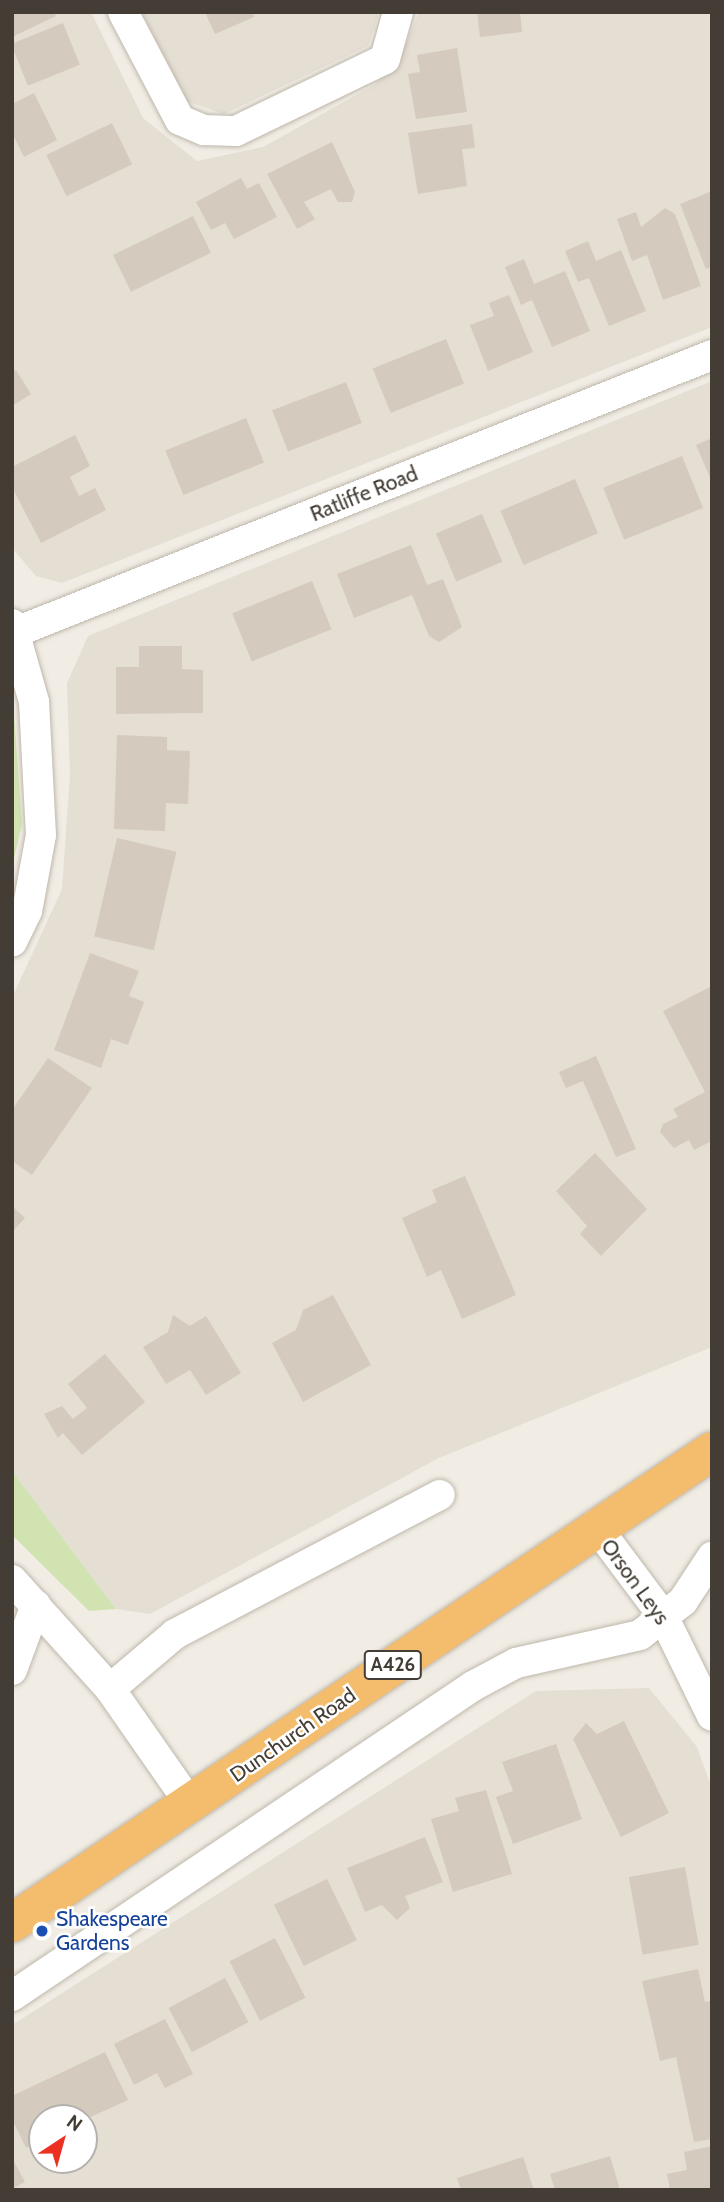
<!DOCTYPE html>
<style>
body{margin:0}
#map{position:relative;width:724px;height:2202px;overflow:hidden;background:#f1ede5;font-family:Cabin,sans-serif}
div>[style]{position:absolute}
[style*='--x']{left:calc(var(--x)*1px);top:calc(var(--y)*1px);width:calc(var(--w)*1px);rotate:calc(var(--a)*1deg)}
.residential>*{inset:0;background:#e5ded3}
.green>*{inset:0;background:#d0e3b0}
.building>*{inset:0;background:#d5cabe;transform-origin:0 0}
.roads{filter:drop-shadow(0 0 2px #bfb7ab) drop-shadow(0 0 2px #bfb7ab)}
.street>*{height:30px;margin:-15px;padding:0 15px;transform-origin:15px;border-radius:15px;background:#fff}
.highway>*{height:38px;margin:-19px;padding:0 19px;transform-origin:19px;border-radius:19px;background:#f4bd6d}
.dots>*{width:19px;height:19px;translate:-50% -50%;box-sizing:border-box;border:4px solid #fff;border-radius:50%}
span{translate:-50% -50%;white-space:nowrap;text-align:center;line-height:1.15;-webkit-text-stroke:5px #fff;paint-order:stroke}
.shield-label span{padding:2px 5px;background:#fff;border:2px solid;border-radius:5px;-webkit-text-stroke-width:0}
.shield-label{font-size:19px;color:#433d35;font-weight:700}
.street-label{font-size:21px;color:#433d35}
.transit-label{font-size:21px;color:#164399}
.left{translate:0 -50%;text-align:left}
.frame{position:absolute;inset:0;border:14px solid #433d35;pointer-events:none}
.north{position:absolute;left:28px;top:2104px;width:70px;height:70px;box-sizing:border-box;background:#fff;border:2px solid #b4b1ae;border-radius:50%;rotate:36deg;font-size:19px;font-weight:700;line-height:28px;text-align:center;color:#433d35}
.north::after{content:'';display:block;margin:auto;width:24px;height:32px;background:#ec3021;clip-path:polygon(50% 0,100% 100%,50% 72%,0 100%)}
</style>
<div id="map">
<div class="residential">
<i style="clip-path:polygon(12px 12px,91px 12px,143px 118px,197px 161px,263px 147px,374px 85px,401px 55px,419px 12px,712px 12px,712px 327px,62px 583px,36px 576px,12px 548px)"></i>
<i style="clip-path:polygon(142px 12px,376px 12px,378px 16px,368px 46px,224px 114px,186px 101px)"></i>
<i style="clip-path:polygon(712px 381px,712px 1347px,439px 1458px,150px 1614px,116px 1609px,12px 1471px,12px 998px,62px 889px,70px 774px,67px 683px,88px 636px)"></i>
<i style="clip-path:polygon(evenodd,649px 1688px,697px 1747px,712px 1789px,712px 2190px,12px 2190px,12px 2025px,536px 1691px,649px 1688px,42px 2118px,84px 2118px,84px 2160px,42px 2160px,42px 2118px)"></i>
</div>
<div class="green">
<i style="clip-path:polygon(12px 686px,22px 824px,12px 867px)"></i>
<i style="clip-path:polygon(12px 1471px,116px 1609px,89px 1611px,12px 1535px)"></i>
</div>
<div class="building">
<i style="clip-path:polygon(12px 12px,54px 12px,56px 16px,12px 37px)"></i>
<i style="clip-path:polygon(205px 12px,252px 12px,254px 17px,215px 34px)"></i>
<i style="clip-path:polygon(477px 12px,520px 12px,522px 32px,480px 37px)"></i>
<i style="left:63px;top:23px;width:45px;height:56px;rotate:68deg"></i>
<i style="clip-path:polygon(457px 48px,467px 112px,416px 119px,408px 74px,420px 72px,417px 55px)"></i>
<i style="clip-path:polygon(34px 93px,57px 140px,24px 157px,12px 133px,12px 104px)"></i>
<i style="left:112px;top:123px;width:46px;height:73px;rotate:64deg"></i>
<i style="clip-path:polygon(472px 124px,475px 148px,462px 149px,467px 186px,418px 194px,408px 133px)"></i>
<i style="clip-path:polygon(332px 142px,355px 192px,352px 202px,338px 202px,331px 189px,304px 202px,315px 219px,297px 229px,267px 174px)"></i>
<i style="clip-path:polygon(241px 178px,247px 189px,259px 183px,277px 217px,234px 239px,225px 223px,211px 230px,196px 202px)"></i>
<i style="clip-path:polygon(712px 191px,712px 267px,706px 269px,680px 204px)"></i>
<i style="clip-path:polygon(665px 208px,675px 214px,701px 286px,663px 300px,647px 255px,632px 261px,617px 219px,636px 212px,641px 227px)"></i>
<i style="left:193px;top:216px;width:41px;height:89px;rotate:64deg"></i>
<i style="clip-path:polygon(588px 241px,596px 261px,621px 250px,646px 311px,609px 326px,589px 278px,578px 282px,565px 251px)"></i>
<i style="clip-path:polygon(524px 259px,534px 284px,565px 271px,590px 331px,552px 347px,532px 300px,521px 305px,505px 267px)"></i>
<i style="clip-path:polygon(509px 295px,533px 352px,488px 371px,470px 325px,494px 316px,489px 303px)"></i>
<i style="left:446px;top:339px;width:48px;height:79px;rotate:68deg"></i>
<i style="clip-path:polygon(16px 370px,31px 394px,12px 406px,12px 373px)"></i>
<i style="left:346px;top:382px;width:44px;height:79px;rotate:69deg"></i>
<i style="left:246px;top:418px;width:48px;height:87px;rotate:68deg"></i>
<i style="clip-path:polygon(75px 435px,90px 466px,70px 477px,79px 496px,95px 488px,106px 510px,41px 543px,12px 487px,12px 467px)"></i>
<i style="clip-path:polygon(712px 438px,712px 482px,696px 445px)"></i>
<i style="left:682px;top:456px;width:56px;height:85px;rotate:68deg"></i>
<i style="left:575px;top:479px;width:59px;height:81px;rotate:67deg"></i>
<i style="left:482px;top:514px;width:52px;height:50px;rotate:67deg"></i>
<i style="clip-path:polygon(411px 545px,427px 585px,443px 579px,462px 627px,439px 642px,429px 636px,412px 595px,354px 618px,337px 574px)"></i>
<i style="left:312px;top:581px;width:52px;height:86px;rotate:68deg"></i>
<i style="clip-path:polygon(139px 646px,182px 646px,182px 669px,203px 670px,203px 713px,116px 714px,116px 667px,139px 667px)"></i>
<i style="clip-path:polygon(117px 735px,167px 737px,167px 750px,190px 751px,188px 804px,166px 803px,165px 831px,114px 829px)"></i>
<i style="left:117px;top:838px;width:61px;height:101px;rotate:13deg"></i>
<i style="clip-path:polygon(90px 953px,139px 971px,129px 996px,144px 1002px,128px 1045px,111px 1039px,101px 1068px,54px 1050px)"></i>
<i style="clip-path:polygon(712px 986px,712px 1141px,694px 1150px,689px 1140px,674px 1148px,660px 1132px,663px 1124px,678px 1117px,673px 1109px,705px 1092px,663px 1011px)"></i>
<i style="clip-path:polygon(596px 1056px,636px 1149px,616px 1157px,583px 1081px,566px 1088px,559px 1072px)"></i>
<i style="clip-path:polygon(48px 1058px,92px 1088px,32px 1175px,12px 1161px,12px 1110px)"></i>
<i style="clip-path:polygon(595px 1153px,647px 1209px,601px 1256px,580px 1234px,587px 1226px,556px 1191px)"></i>
<i style="clip-path:polygon(465px 1176px,516px 1295px,462px 1319px,441px 1270px,427px 1277px,402px 1218px,437px 1202px,432px 1190px)"></i>
<i style="clip-path:polygon(12px 1206px,25px 1218px,12px 1232px)"></i>
<i style="clip-path:polygon(333px 1295px,371px 1365px,303px 1402px,272px 1343px,296px 1330px,303px 1310px)"></i>
<i style="clip-path:polygon(173px 1315px,190px 1326px,206px 1316px,241px 1373px,206px 1395px,190px 1370px,166px 1384px,143px 1347px,168px 1332px)"></i>
<i style="clip-path:polygon(105px 1354px,145px 1402px,82px 1455px,63px 1433px,58px 1438px,44px 1414px,62px 1406px,73px 1419px,87px 1408px,68px 1384px)"></i>
<i style="clip-path:polygon(624px 1721px,669px 1813px,621px 1837px,573px 1739px,586px 1723px,597px 1734px)"></i>
<i style="clip-path:polygon(556px 1744px,582px 1819px,513px 1844px,496px 1797px,513px 1791px,502px 1762px)"></i>
<i style="clip-path:polygon(486px 1790px,512px 1874px,453px 1892px,431px 1819px,459px 1811px,455px 1798px)"></i>
<i style="clip-path:polygon(425px 1837px,443px 1882px,405px 1896px,410px 1908px,397px 1920px,382px 1905px,365px 1912px,347px 1868px)"></i>
<i style="left:685px;top:1867px;width:79px;height:57px;rotate:80deg"></i>
<i style="left:327px;top:1879px;width:68px;height:59px;rotate:64deg"></i>
<i style="left:275px;top:1938px;width:67px;height:51px;rotate:63deg"></i>
<i style="clip-path:polygon(698px 1969px,705px 2002px,712px 2001px,712px 2139px,694px 2142px,676px 2057px,660px 2061px,642px 1981px)"></i>
<i style="left:225px;top:1978px;width:50px;height:64px;rotate:62deg"></i>
<i style="clip-path:polygon(165px 2019px,193px 2074px,165px 2088px,157px 2073px,134px 2085px,114px 2044px)"></i>
<i style="clip-path:polygon(105px 2052px,128px 2100px,84px 2120px,42px 2118px,42px 2140px,26px 2148px,12px 2119px,12px 2096px)"></i>
<i style="clip-path:polygon(712px 2146px,712px 2190px,670px 2190px,667px 2174px,687px 2170px,684px 2152px)"></i>
<i style="clip-path:polygon(610px 2156px,620px 2190px,555px 2190px,550px 2174px)"></i>
<i style="clip-path:polygon(523px 2157px,534px 2190px,461px 2190px,457px 2178px)"></i>
<i style="clip-path:polygon(12px 2158px,25px 2182px,12px 2189px)"></i>
</div>
<div class="roads">
<div class="street">
<i style="--x:123;--y:12;--w:122;--a:62.2"></i>
<i style="--x:180;--y:120;--w:26;--a:23"></i>
<i style="--x:204;--y:130;--w:32;--a:2"></i>
<i style="--x:236;--y:131;--w:165;--a:-25.8"></i>
<i style="--x:385;--y:59;--w:49;--a:-74.5"></i>
<i style="--x:12;--y:624;--w:81;--a:74.2"></i>
<i style="--x:34;--y:702;--w:133;--a:87"></i>
<i style="--x:41;--y:835;--w:77;--a:100.4"></i>
<i style="--x:27;--y:911;--w:34;--a:116"></i>
<i style="--x:16;--y:632;--w:749;--a:-21.7"></i>
<i style="--x:595;--y:1525;--w:114;--a:53.2"></i>
<i style="--x:663;--y:1616;--w:111;--a:63.9"></i>
<i style="--x:12;--y:1580;--w:147;--a:48"></i>
<i style="--x:110;--y:1689;--w:141;--a:55.1"></i>
<i style="--x:12;--y:1670;--w:69;--a:-69.7"></i>
<i style="--x:110;--y:1689;--w:85;--a:-40.2"></i>
<i style="--x:175;--y:1634;--w:299;--a:-27.7"></i>
<i style="--x:12;--y:1996;--w:556;--a:-33.92"></i>
<i style="--x:473;--y:1686;--w:49;--a:-28.1"></i>
<i style="--x:516;--y:1663;--w:127;--a:-12.7"></i>
<i style="--x:640;--y:1635;--w:55;--a:-38.3"></i>
<i style="--x:683;--y:1601;--w:53;--a:-56.6"></i>
</div>
<div class="highway">
<i style="--x:12;--y:1923;--w:844;--a:-33.99"></i>
</div>
</div>
<div class="dots">
<i style="left:42px;top:1931px;background:#1a4fb4"></i>
</div>
<div class="shield-label">
<span style="left:393px;top:1665px">A426</span>
</div>
<div class="street-label">
<span style="left:364px;top:494px;rotate:-22deg">Ratliffe Road</span>
<span style="left:635px;top:1582px;rotate:54deg">Orson Leys</span>
<span style="left:293px;top:1735px;rotate:-35deg">Dunchurch Road</span>
</div>
<div class="transit-label">
<span class="left" style="left:56px;top:1931px">Shakespeare<br>Gardens</span>
</div>
<div class="frame"></div>
<div class="north">N</div>
</div>
